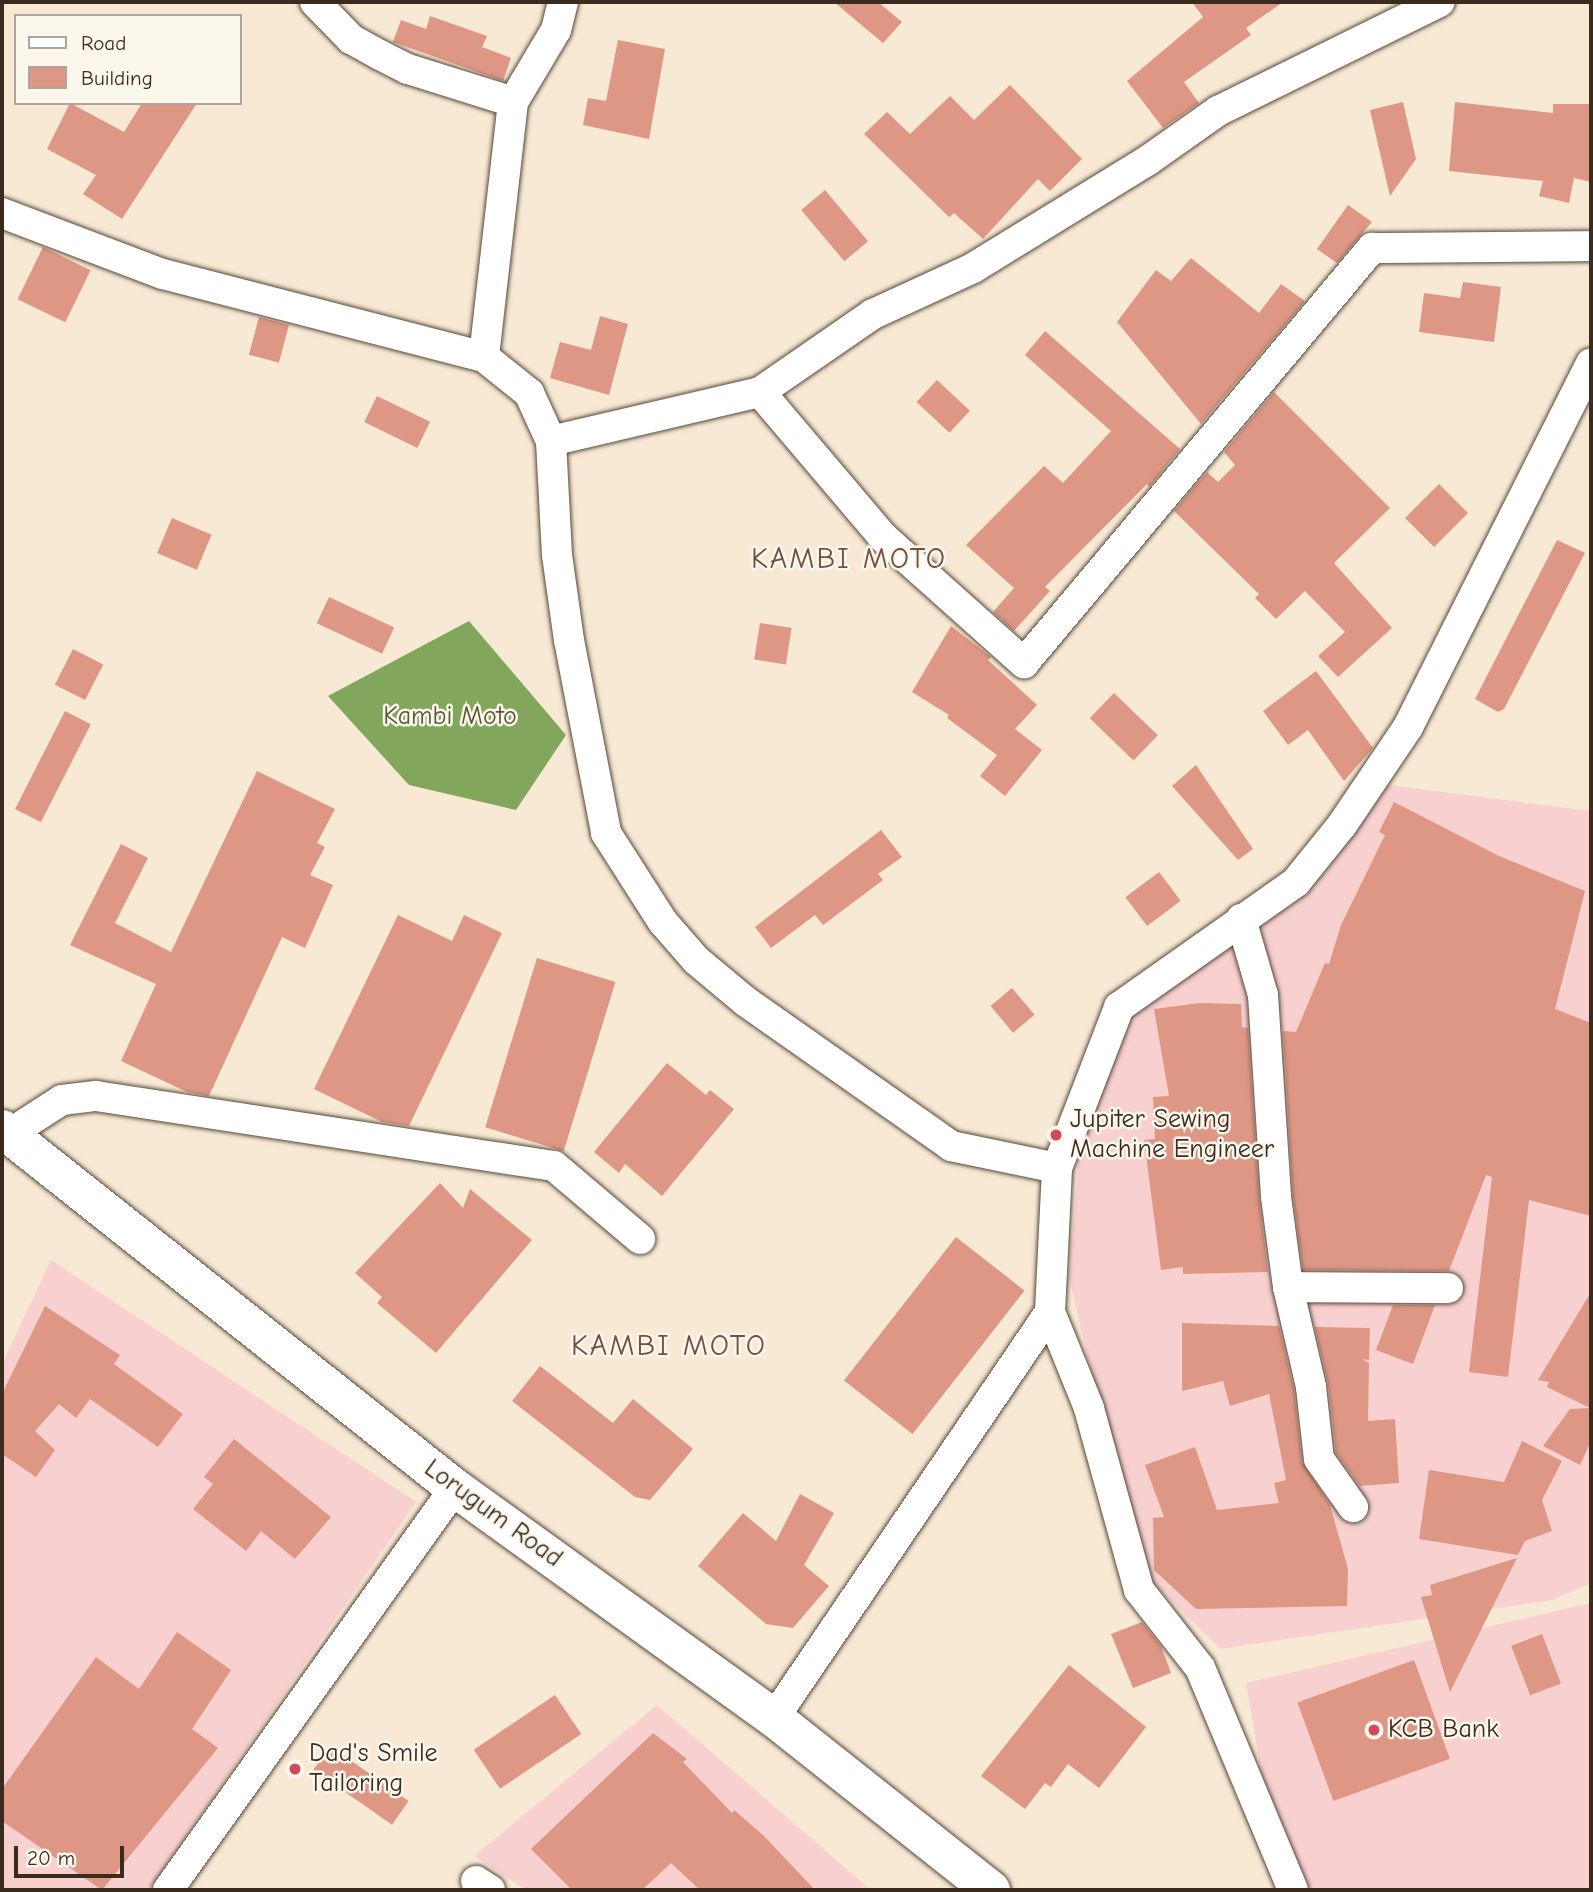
<!DOCTYPE html>
<style>
body{margin:0}
#map{position:relative;width:1593px;height:1892px;overflow:hidden;background:#f8e9d5;font-family:"Comic Neue",sans-serif}
div>[style]{position:absolute}
[style*='--x']{left:calc(var(--x)*1px);top:calc(var(--y)*1px);width:calc(var(--w)*1px);rotate:calc(var(--a)*1deg)}
.built>*{inset:0;background:#f7d0cf}
.forest>*{inset:0;background:#82a65c}
.building>*{inset:0;background:#de9785;transform-origin:0 0}
.roads{filter:drop-shadow(0 0 2px #574739) drop-shadow(0 0 2px #574739)}
.minor>*{height:30px;margin:-15px;padding:0 15px;transform-origin:15px;border-radius:15px;background:#fff}
.secondary>*{height:38px;margin:-19px;padding:0 19px;transform-origin:19px;border-radius:19px;background:#fff}
.dots>*{width:19px;height:19px;translate:-50% -50%;box-sizing:border-box;border:4px solid #fbf7ec;border-radius:50%}
span{translate:-50% -50%;white-space:nowrap;text-align:center;line-height:1.15;-webkit-text-stroke:5px #fbf7ec;paint-order:stroke}
.park-label{font-size:26px;color:#5a5734}
.poi-label{font-size:26px;color:#3b2a1e}
.left{translate:0 -50%;text-align:left}
.street-label{font-size:26px;color:#3b2a1e}
.quarter-label{font-size:30px;color:#745042;letter-spacing:2px}
.frame{position:absolute;inset:0;border:4px solid #3b2a1e;pointer-events:none}
.legend{position:absolute;left:14px;top:14px;width:228px;height:91px;box-sizing:border-box;background:#fbf7ec;border:2px solid #aea59a;margin:0;padding:9px 12px;list-style:none;font-size:21px;color:#3b2a1e}
.legend li{display:flex;align-items:center;gap:14px;height:35px}
.legend b{width:35px;border:2px solid #aea59a}
.scale{position:absolute;left:14px;top:1846px;width:110px;height:32px;box-sizing:border-box;border:4px solid #3b2a1e;border-top:0;padding-left:9px;font-size:21px;line-height:24px;white-space:nowrap;color:#3b2a1e;-webkit-text-stroke:5px #fbf7ec;paint-order:stroke}
</style>
<div id="map">
<div class="built">
<i style="clip-path:polygon(1381px 784px,1591px 811px,1591px 1583px,1552px 1600px,1220px 1649px,1146px 1576px,1102px 1419px,1069px 1276px,1080px 1144px,1119px 1032px,1162px 984px,1306px 886px)"></i>
<i style="clip-path:polygon(51px 1260px,416px 1502px,149px 1890px,2px 1890px,2px 1364px)"></i>
<i style="clip-path:polygon(1591px 1603px,1591px 1890px,1306px 1890px,1263px 1783px,1246px 1683px)"></i>
<i style="clip-path:polygon(657px 1705px,871px 1890px,526px 1890px,474px 1856px)"></i>
</div>
<div class="forest">
<i style="clip-path:polygon(469px 621px,566px 735px,516px 810px,409px 785px,328px 696px)"></i>
</div>
<div class="building">
<i style="clip-path:polygon(834px 2px,878px 2px,902px 22px,883px 43px)"></i>
<i style="clip-path:polygon(1192px 2px,1283px 2px,1246px 28px,1251px 35px,1184px 82px,1199px 103px,1163px 128px,1127px 81px,1203px 17px)"></i>
<i style="clip-path:polygon(430px 16px,487px 36px,482px 47px,511px 58px,503px 81px,393px 42px,401px 20px,426px 29px)"></i>
<i style="clip-path:polygon(618px 40px,665px 49px,649px 139px,583px 125px,588px 98px,606px 101px)"></i>
<i style="clip-path:polygon(1010px 85px,1082px 159px,1050px 191px,1038px 179px,983px 239px,954px 213px,949px 217px,864px 134px,887px 112px,910px 134px,950px 96px,974px 120px)"></i>
<i style="clip-path:polygon(1403px 102px,1416px 159px,1390px 196px,1370px 110px)"></i>
<i style="clip-path:polygon(1455px 102px,1553px 113px,1553px 104px,1591px 104px,1591px 182px,1574px 178px,1569px 203px,1539px 196px,1543px 181px,1449px 171px)"></i>
<i style="clip-path:polygon(70px 103px,124px 132px,142px 103px,197px 103px,122px 219px,83px 194px,96px 175px,47px 149px)"></i>
<i style="left:825px;top:190px;width:67px;height:31px;rotate:50deg"></i>
<i style="clip-path:polygon(1348px 205px,1372px 222px,1337px 263px,1317px 249px)"></i>
<i style="left:43px;top:247px;width:53px;height:58px;rotate:26deg"></i>
<i style="clip-path:polygon(1191px 258px,1259px 313px,1281px 284px,1305px 301px,1201px 424px,1117px 322px,1156px 270px,1171px 281px)"></i>
<i style="clip-path:polygon(1463px 282px,1501px 287px,1494px 342px,1419px 332px,1424px 293px,1460px 298px)"></i>
<i style="clip-path:polygon(600px 316px,628px 324px,609px 395px,550px 378px,560px 342px,591px 350px)"></i>
<i style="left:259px;top:317px;width:31px;height:39px;rotate:15deg"></i>
<i style="clip-path:polygon(1045px 331px,1180px 449px,1149px 487px,1147px 484px,1045px 587px,1050px 591px,1014px 631px,993px 612px,1014px 588px,966px 545px,1044px 466px,1063px 483px,1111px 431px,1025px 355px)"></i>
<i style="left:937px;top:380px;width:45px;height:30px;rotate:43deg"></i>
<i style="clip-path:polygon(1274px 392px,1390px 508px,1334px 563px,1392px 628px,1338px 677px,1318px 656px,1345px 632px,1305px 591px,1276px 619px,1255px 598px,1259px 594px,1174px 511px,1207px 472px,1218px 482px,1235px 465px,1224px 452px)"></i>
<i style="left:377px;top:396px;width:59px;height:29px;rotate:26deg"></i>
<i style="left:1439px;top:484px;width:41px;height:48px;rotate:45deg"></i>
<i style="left:172px;top:518px;width:43px;height:38px;rotate:23deg"></i>
<i style="clip-path:polygon(1557px 540px,1585px 553px,1504px 709px,1498px 712px,1475px 699px)"></i>
<i style="left:329px;top:597px;width:72px;height:29px;rotate:25deg"></i>
<i style="left:760px;top:623px;width:32px;height:37px;rotate:9deg"></i>
<i style="clip-path:polygon(951px 626px,991px 657px,988px 660px,1037px 705px,1015px 729px,1042px 750px,1005px 796px,980px 776px,997px 755px,947px 718px,949px 715px,912px 692px)"></i>
<i style="left:73px;top:649px;width:34px;height:40px;rotate:27deg"></i>
<i style="clip-path:polygon(1316px 671px,1373px 748px,1344px 781px,1308px 730px,1288px 745px,1263px 711px)"></i>
<i style="left:1114px;top:693px;width:61px;height:35px;rotate:44deg"></i>
<i style="left:65px;top:711px;width:29px;height:110px;rotate:27deg"></i>
<i style="clip-path:polygon(1196px 765px,1253px 849px,1238px 860px,1172px 786px)"></i>
<i style="clip-path:polygon(257px 771px,335px 809px,317px 843px,325px 847px,310px 875px,333px 885px,305px 948px,282px 937px,209px 1096px,187px 1092px,121px 1061px,156px 984px,70px 945px,121px 844px,148px 858px,115px 923px,171px 952px)"></i>
<i style="clip-path:polygon(1394px 802px,1499px 856px,1585px 891px,1555px 1009px,1591px 1023px,1591px 1216px,1529px 1200px,1508px 1377px,1469px 1372px,1492px 1177px,1486px 1175px,1449px 1271px,1303px 1270px,1293px 1195px,1283px 1031px,1296px 1032px,1325px 963px,1329px 964px,1341px 925px,1385px 835px,1379px 832px)"></i>
<i style="clip-path:polygon(881px 830px,902px 857px,878px 874px,883px 880px,823px 925px,815px 915px,771px 948px,755px 927px)"></i>
<i style="left:1159px;top:872px;width:36px;height:42px;rotate:53deg"></i>
<i style="clip-path:polygon(398px 915px,452px 941px,464px 915px,502px 933px,409px 1126px,382px 1122px,314px 1089px)"></i>
<i style="left:537px;top:958px;width:82px;height:177px;rotate:17deg"></i>
<i style="left:1012px;top:988px;width:35px;height:28px;rotate:50deg"></i>
<i style="clip-path:polygon(1200px 1003px,1241px 1004px,1242px 1027px,1248px 1028px,1259px 1198px,1268px 1272px,1183px 1274px,1183px 1267px,1161px 1270px,1144px 1140px,1155px 1139px,1153px 1097px,1169px 1096px,1154px 1009px)"></i>
<i style="clip-path:polygon(667px 1063px,706px 1095px,710px 1090px,734px 1109px,662px 1196px,625px 1164px,619px 1173px,594px 1152px)"></i>
<i style="clip-path:polygon(440px 1183px,463px 1208px,470px 1189px,532px 1240px,436px 1353px,377px 1303px,382px 1297px,355px 1273px)"></i>
<i style="left:956px;top:1237px;width:87px;height:182px;rotate:38deg"></i>
<i style="clip-path:polygon(1591px 1292px,1591px 1441px,1580px 1465px,1543px 1446px,1570px 1409px,1590px 1408px,1547px 1387px,1549px 1382px,1538px 1380px)"></i>
<i style="clip-path:polygon(1393px 1305px,1435px 1305px,1413px 1364px,1376px 1350px)"></i>
<i style="clip-path:polygon(45px 1306px,120px 1355px,114px 1364px,183px 1414px,158px 1447px,90px 1399px,76px 1418px,59px 1404px,35px 1431px,55px 1450px,36px 1477px,2px 1454px,2px 1394px)"></i>
<i style="clip-path:polygon(1182px 1323px,1279px 1326px,1294px 1390px,1302px 1462px,1330px 1505px,1348px 1569px,1347px 1606px,1196px 1609px,1154px 1570px,1153px 1518px,1164px 1517px,1145px 1465px,1195px 1447px,1217px 1510px,1279px 1503px,1274px 1483px,1286px 1480px,1269px 1394px,1230px 1406px,1223px 1381px,1182px 1391px)"></i>
<i style="clip-path:polygon(1315px 1327px,1370px 1328px,1369px 1360px,1362px 1359px,1369px 1363px,1368px 1421px,1395px 1419px,1399px 1483px,1360px 1486px,1336px 1453px,1328px 1383px)"></i>
<i style="clip-path:polygon(540px 1366px,613px 1423px,633px 1399px,693px 1449px,650px 1500px,635px 1497px,512px 1401px)"></i>
<i style="clip-path:polygon(234px 1439px,331px 1517px,295px 1559px,261px 1531px,246px 1551px,193px 1509px,213px 1484px,204px 1477px)"></i>
<i style="clip-path:polygon(1522px 1441px,1562px 1461px,1542px 1500px,1552px 1531px,1525px 1541px,1518px 1555px,1419px 1539px,1429px 1470px,1504px 1482px)"></i>
<i style="clip-path:polygon(800px 1494px,834px 1513px,804px 1565px,829px 1586px,793px 1628px,766px 1624px,698px 1566px,743px 1513px,776px 1541px)"></i>
<i style="clip-path:polygon(1517px 1558px,1450px 1692px,1421px 1597px,1432px 1595px,1430px 1585px)"></i>
<i style="clip-path:polygon(1142px 1622px,1161px 1646px,1171px 1673px,1133px 1688px,1111px 1634px)"></i>
<i style="clip-path:polygon(177px 1632px,231px 1670px,192px 1729px,218px 1748px,102px 1890px,2px 1821px,2px 1789px,96px 1657px,139px 1689px)"></i>
<i style="left:1542px;top:1634px;width:53px;height:33px;rotate:69deg"></i>
<i style="left:1414px;top:1660px;width:105px;height:124px;rotate:70deg"></i>
<i style="clip-path:polygon(1069px 1665px,1146px 1727px,1099px 1788px,1068px 1764px,1051px 1787px,1045px 1783px,1025px 1809px,981px 1776px)"></i>
<i style="left:555px;top:1695px;width:47px;height:98px;rotate:56deg"></i>
<i style="clip-path:polygon(653px 1733px,687px 1759px,683px 1762px,732px 1813px,734px 1810px,763px 1835px,815px 1890px,700px 1890px,671px 1863px,642px 1890px,572px 1890px,531px 1849px)"></i>
<i style="left:330px;top:1746px;width:96px;height:29px;rotate:35deg"></i>
</div>
<div class="roads">
<div class="minor">
<i style="--x:315;--y:2;--w:52;--a:45.8"></i>
<i style="--x:351;--y:39;--w:33;--a:29"></i>
<i style="--x:380;--y:55;--w:31;--a:27"></i>
<i style="--x:408;--y:69;--w:110;--a:17.4"></i>
<i style="--x:563;--y:2;--w:29;--a:104"></i>
<i style="--x:556;--y:30;--w:84;--a:120.8"></i>
<i style="--x:513;--y:102;--w:257;--a:96.5"></i>
<i style="--x:484;--y:357;--w:58;--a:38.7"></i>
<i style="--x:529;--y:393;--w:53;--a:65.4"></i>
<i style="--x:551;--y:441;--w:114;--a:87"></i>
<i style="--x:557;--y:555;--w:86;--a:82"></i>
<i style="--x:569;--y:640;--w:197;--a:79.1"></i>
<i style="--x:606;--y:833;--w:106;--a:57.4"></i>
<i style="--x:663;--y:922;--w:50;--a:49"></i>
<i style="--x:696;--y:960;--w:64;--a:39.9"></i>
<i style="--x:745;--y:1001;--w:252;--a:35.1"></i>
<i style="--x:951;--y:1146;--w:108;--a:11.7"></i>
<i style="--x:2;--y:213;--w:172;--a:20.8"></i>
<i style="--x:163;--y:274;--w:332;--a:14.5"></i>
<i style="--x:760;--y:392;--w:192;--a:49.7"></i>
<i style="--x:884;--y:538;--w:188;--a:41.8"></i>
<i style="--x:1024;--y:663;--w:542;--a:-50.02"></i>
<i style="--x:1372;--y:248;--w:219;--a:-0.5"></i>
<i style="--x:551;--y:441;--w:215;--a:-13.2"></i>
<i style="--x:760;--y:392;--w:137;--a:-34.6"></i>
<i style="--x:873;--y:314;--w:110;--a:-24.7"></i>
<i style="--x:973;--y:268;--w:204;--a:-31.6"></i>
<i style="--x:1147;--y:161;--w:87;--a:-35.2"></i>
<i style="--x:1218;--y:111;--w:247;--a:-26.2"></i>
<i style="--x:1241;--y:919;--w:79;--a:73.9"></i>
<i style="--x:1263;--y:995;--w:202;--a:86.3"></i>
<i style="--x:1276;--y:1197;--w:91;--a:82.4"></i>
<i style="--x:1288;--y:1287;--w:103;--a:77"></i>
<i style="--x:1311;--y:1387;--w:72;--a:83.7"></i>
<i style="--x:1319;--y:1459;--w:59;--a:54.7"></i>
<i style="--x:9;--y:1134;--w:63;--a:-32.7"></i>
<i style="--x:62;--y:1100;--w:34;--a:-7"></i>
<i style="--x:96;--y:1096;--w:463;--a:8.7"></i>
<i style="--x:554;--y:1166;--w:113;--a:40.3"></i>
<i style="--x:1288;--y:1287;--w:160;--a:0.4"></i>
<i style="--x:774;--y:1718;--w:491;--a:-55.8"></i>
<i style="--x:476;--y:1881;--w:17;--a:33"></i>
<i style="--x:168;--y:1890;--w:494;--a:-54.5"></i>
<i style="--x:1293;--y:1890;--w:241;--a:-112.7"></i>
<i style="--x:1200;--y:1668;--w:99;--a:-128"></i>
<i style="--x:1139;--y:1590;--w:189;--a:-105.4"></i>
<i style="--x:1089;--y:1408;--w:104;--a:-112.1"></i>
<i style="--x:1050;--y:1312;--w:144;--a:-87.2"></i>
<i style="--x:1057;--y:1168;--w:173;--a:-68.9"></i>
<i style="--x:1119;--y:1007;--w:217;--a:-35.2"></i>
<i style="--x:1296;--y:882;--w:73;--a:-51.1"></i>
<i style="--x:1342;--y:825;--w:118;--a:-56"></i>
<i style="--x:1408;--y:727;--w:407;--a:-63.3"></i>
</div>
<div class="secondary">
<i style="--x:2;--y:1129;--w:578;--a:38.4"></i>
<i style="--x:455;--y:1488;--w:393;--a:35.8"></i>
<i style="--x:774;--y:1718;--w:277;--a:38.4"></i>
</div>
</div>
<div class="dots">
<i style="left:1056px;top:1135px;background:#d1495b"></i>
<i style="left:1374px;top:1730px;background:#d1495b"></i>
<i style="left:295px;top:1769px;background:#d1495b"></i>
</div>
<div class="park-label">
<span style="left:450px;top:717px">Kambi Moto</span>
</div>
<div class="poi-label">
<span class="left" style="left:1070px;top:1135px">Jupiter Sewing<br>Machine Engineer</span>
<span class="left" style="left:1388px;top:1730px">KCB Bank</span>
<span class="left" style="left:309px;top:1769px">Dad's Smile<br>Tailoring</span>
</div>
<div class="street-label">
<span style="left:493px;top:1514px;rotate:36deg">Lorugum Road</span>
</div>
<div class="quarter-label">
<span style="left:849px;top:559px">KAMBI MOTO</span>
<span style="left:669px;top:1346px">KAMBI MOTO</span>
</div>
<div class="frame"></div>
<ul class="legend">
<li><b style="height:9px;background:#fff"></b>Road</li>
<li><b style="height:19px;background:#de9785"></b>Building</li>
</ul>
<div class="scale">20 m</div>
</div>
